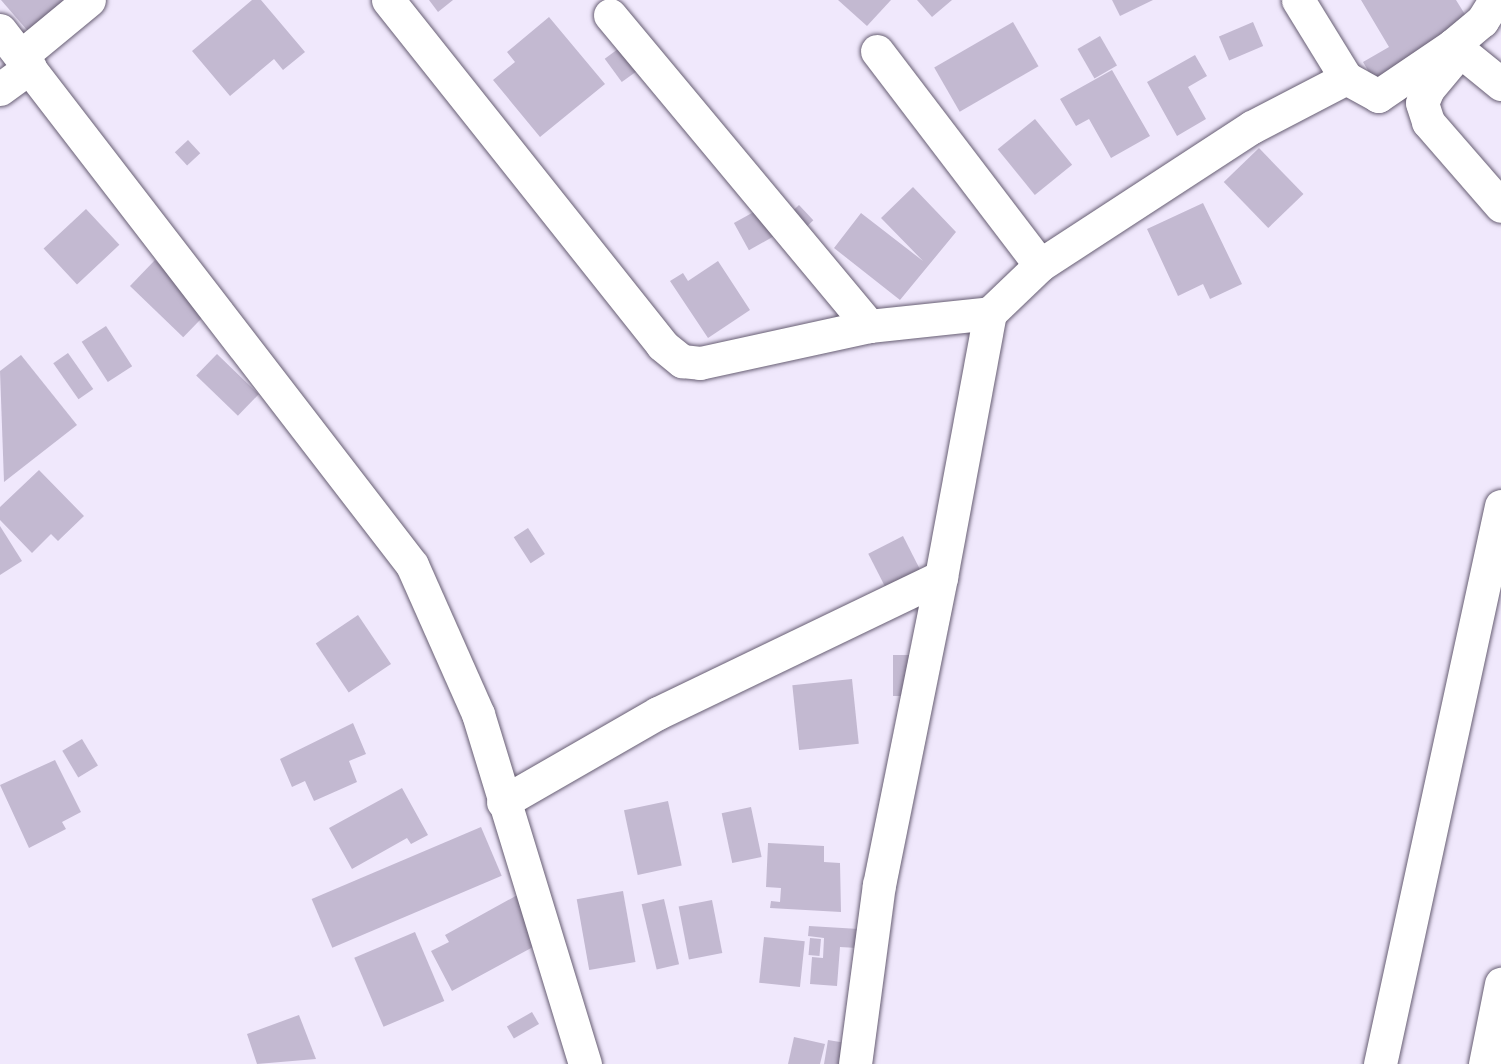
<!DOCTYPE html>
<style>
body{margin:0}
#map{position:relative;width:1501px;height:1064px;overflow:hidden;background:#f0e8fc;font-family:"Alegreya Sans",sans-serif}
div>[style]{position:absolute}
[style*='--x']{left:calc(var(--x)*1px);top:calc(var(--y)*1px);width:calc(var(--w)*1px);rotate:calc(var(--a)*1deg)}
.building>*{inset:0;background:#c3b9d1;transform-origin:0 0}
.roads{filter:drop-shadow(0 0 2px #675e73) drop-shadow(0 0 2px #675e73)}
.minor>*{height:33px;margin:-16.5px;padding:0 16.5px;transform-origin:16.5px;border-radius:16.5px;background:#fff}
span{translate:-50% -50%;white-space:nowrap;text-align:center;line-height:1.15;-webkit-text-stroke:6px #faf8fd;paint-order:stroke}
</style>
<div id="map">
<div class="building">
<i style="clip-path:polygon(1px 0,76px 0,33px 37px)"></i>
<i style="clip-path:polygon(252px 0,261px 0,305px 52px,283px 70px,274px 59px,230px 96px,192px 51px)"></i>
<i style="clip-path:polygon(429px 0,453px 0,438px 12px)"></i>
<i style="clip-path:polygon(838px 0,891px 0,867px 26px)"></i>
<i style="clip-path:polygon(917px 0,952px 0,932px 17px)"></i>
<i style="clip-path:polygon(1112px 0,1153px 0,1120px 16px)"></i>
<i style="clip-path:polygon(1361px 0,1456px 0,1471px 24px,1379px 89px,1363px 62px,1389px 47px)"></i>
<i style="clip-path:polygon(549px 17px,605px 84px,540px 137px,493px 80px,515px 62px,507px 52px)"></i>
<i style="left:1013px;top:22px;width:51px;height:91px;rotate:60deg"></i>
<i style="left:1253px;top:22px;width:26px;height:37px;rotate:67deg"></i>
<i style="left:1100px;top:36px;width:34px;height:26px;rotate:60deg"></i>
<i style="left:629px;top:41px;width:29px;height:30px;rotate:54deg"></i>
<i style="clip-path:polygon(1195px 55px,1207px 76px,1188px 87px,1206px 119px,1177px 136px,1147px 82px)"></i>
<i style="clip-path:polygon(1112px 70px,1150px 136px,1111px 158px,1089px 119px,1076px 126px,1060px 99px)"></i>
<i style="left:1035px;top:119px;width:59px;height:48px;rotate:51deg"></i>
<i style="left:188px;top:140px;width:18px;height:18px;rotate:47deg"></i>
<i style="left:1259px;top:148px;width:64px;height:49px;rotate:46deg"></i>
<i style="clip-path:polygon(913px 187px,956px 232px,900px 300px,834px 248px,861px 213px,923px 261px,881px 218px)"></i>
<i style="clip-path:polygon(1203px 203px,1242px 284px,1210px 299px,1203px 284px,1178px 296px,1147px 229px)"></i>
<i style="left:799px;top:205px;width:21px;height:14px;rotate:47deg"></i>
<i style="left:761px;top:208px;width:31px;height:31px;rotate:61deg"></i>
<i style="left:86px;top:209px;width:49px;height:58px;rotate:47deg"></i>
<i style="left:155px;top:260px;width:74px;height:36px;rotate:44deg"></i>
<i style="clip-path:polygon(718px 261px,750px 310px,708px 338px,670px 281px,683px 273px,688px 281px)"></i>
<i style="left:106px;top:326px;width:48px;height:29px;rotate:57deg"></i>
<i style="left:68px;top:353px;width:44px;height:18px;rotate:55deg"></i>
<i style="left:217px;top:354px;width:58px;height:30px;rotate:44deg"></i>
<i style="clip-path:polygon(21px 355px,77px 425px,4px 482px,0 371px)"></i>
<i style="clip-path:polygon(39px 470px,84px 516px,58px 541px,51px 534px,32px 553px,0 520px,0 507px)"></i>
<i style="clip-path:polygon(0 526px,22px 561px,0 575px)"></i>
<i style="left:528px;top:528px;width:31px;height:17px;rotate:57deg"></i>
<i style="left:903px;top:536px;width:47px;height:39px;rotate:63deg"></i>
<i style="left:358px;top:615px;width:59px;height:51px;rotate:56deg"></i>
<i style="left:893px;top:655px;width:23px;height:41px"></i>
<i style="left:852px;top:679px;width:65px;height:60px;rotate:84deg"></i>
<i style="clip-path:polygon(353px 723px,366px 754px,349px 761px,357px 782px,314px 801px,305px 781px,292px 787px,280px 759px)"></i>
<i style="left:82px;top:739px;width:31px;height:23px;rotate:59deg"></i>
<i style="clip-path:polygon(55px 760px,81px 812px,62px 822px,66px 829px,29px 848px,0 785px)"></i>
<i style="clip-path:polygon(402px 788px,428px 835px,411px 844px,407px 838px,352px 869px,329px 828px)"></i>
<i style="left:668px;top:801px;width:66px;height:45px;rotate:78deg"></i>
<i style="left:751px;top:807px;width:51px;height:30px;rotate:78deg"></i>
<i style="left:481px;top:827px;width:53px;height:184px;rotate:67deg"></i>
<i style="clip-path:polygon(768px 843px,824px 846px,824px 862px,840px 863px,841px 912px,770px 908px,771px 901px,780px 902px,781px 888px,766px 887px)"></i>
<i style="left:623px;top:891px;width:72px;height:47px;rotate:80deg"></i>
<i style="clip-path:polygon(521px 893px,546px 940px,452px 991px,431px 951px,449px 942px,445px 935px)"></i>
<i style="left:664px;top:899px;width:67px;height:23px;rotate:77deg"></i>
<i style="left:712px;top:900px;width:54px;height:34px;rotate:79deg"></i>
<i style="clip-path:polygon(809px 926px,859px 929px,857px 948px,840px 947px,837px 986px,810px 984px,812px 957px,823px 958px,824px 938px,808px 936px)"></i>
<i style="left:415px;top:932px;width:75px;height:66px;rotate:67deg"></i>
<i style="left:764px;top:937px;width:41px;height:46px;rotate:6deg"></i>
<i style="left:810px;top:938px;width:11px;height:17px;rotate:5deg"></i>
<i style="left:532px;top:1012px;width:14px;height:29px;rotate:60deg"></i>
<i style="clip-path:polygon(299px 1015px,316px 1059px,257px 1064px,247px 1034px)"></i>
<i style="clip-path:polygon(794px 1037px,825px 1044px,820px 1064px,788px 1064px)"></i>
<i style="clip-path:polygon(828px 1040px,846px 1043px,843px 1064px,824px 1064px)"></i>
</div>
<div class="roads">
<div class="minor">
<i style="--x:388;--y:0;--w:441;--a:51.5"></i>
<i style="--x:662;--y:345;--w:26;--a:39"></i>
<i style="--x:682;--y:361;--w:18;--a:6"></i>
<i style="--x:700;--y:363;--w:173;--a:-12.3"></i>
<i style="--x:1298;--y:0;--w:92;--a:58.4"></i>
<i style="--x:610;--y:15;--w:405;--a:50.2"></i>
<i style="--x:869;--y:326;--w:122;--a:-6.1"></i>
<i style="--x:0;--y:30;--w:675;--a:52.4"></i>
<i style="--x:412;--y:565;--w:163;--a:66.1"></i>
<i style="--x:478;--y:714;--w:366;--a:73"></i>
<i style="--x:1453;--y:45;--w:62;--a:39.1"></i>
<i style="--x:877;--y:51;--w:269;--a:52.7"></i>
<i style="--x:21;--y:56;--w:88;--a:-39.5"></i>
<i style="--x:1454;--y:58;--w:40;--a:130"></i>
<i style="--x:1428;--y:89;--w:15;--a:113"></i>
<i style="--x:1422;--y:103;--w:20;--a:72"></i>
<i style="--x:1428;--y:122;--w:111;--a:49"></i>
<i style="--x:0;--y:89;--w:37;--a:-36"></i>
<i style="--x:503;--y:802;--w:179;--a:-29.9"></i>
<i style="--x:658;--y:713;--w:314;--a:-25.7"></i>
<i style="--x:941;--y:577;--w:269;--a:-79.5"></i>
<i style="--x:990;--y:313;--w:69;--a:-43.8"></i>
<i style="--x:1040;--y:265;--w:253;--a:-33.1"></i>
<i style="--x:1252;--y:127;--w:106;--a:-27.5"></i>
<i style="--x:1346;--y:78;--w:37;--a:29"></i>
<i style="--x:1378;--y:96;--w:91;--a:-34.2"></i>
<i style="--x:1453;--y:45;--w:38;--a:-40"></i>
<i style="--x:1482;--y:21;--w:25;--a:-58"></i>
<i style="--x:855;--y:1064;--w:181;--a:-82.4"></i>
<i style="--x:879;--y:885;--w:314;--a:-78.6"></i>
<i style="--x:1380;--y:1064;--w:571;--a:-77.77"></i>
<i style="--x:1485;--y:1064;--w:82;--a:-78.7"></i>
</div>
</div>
</div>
